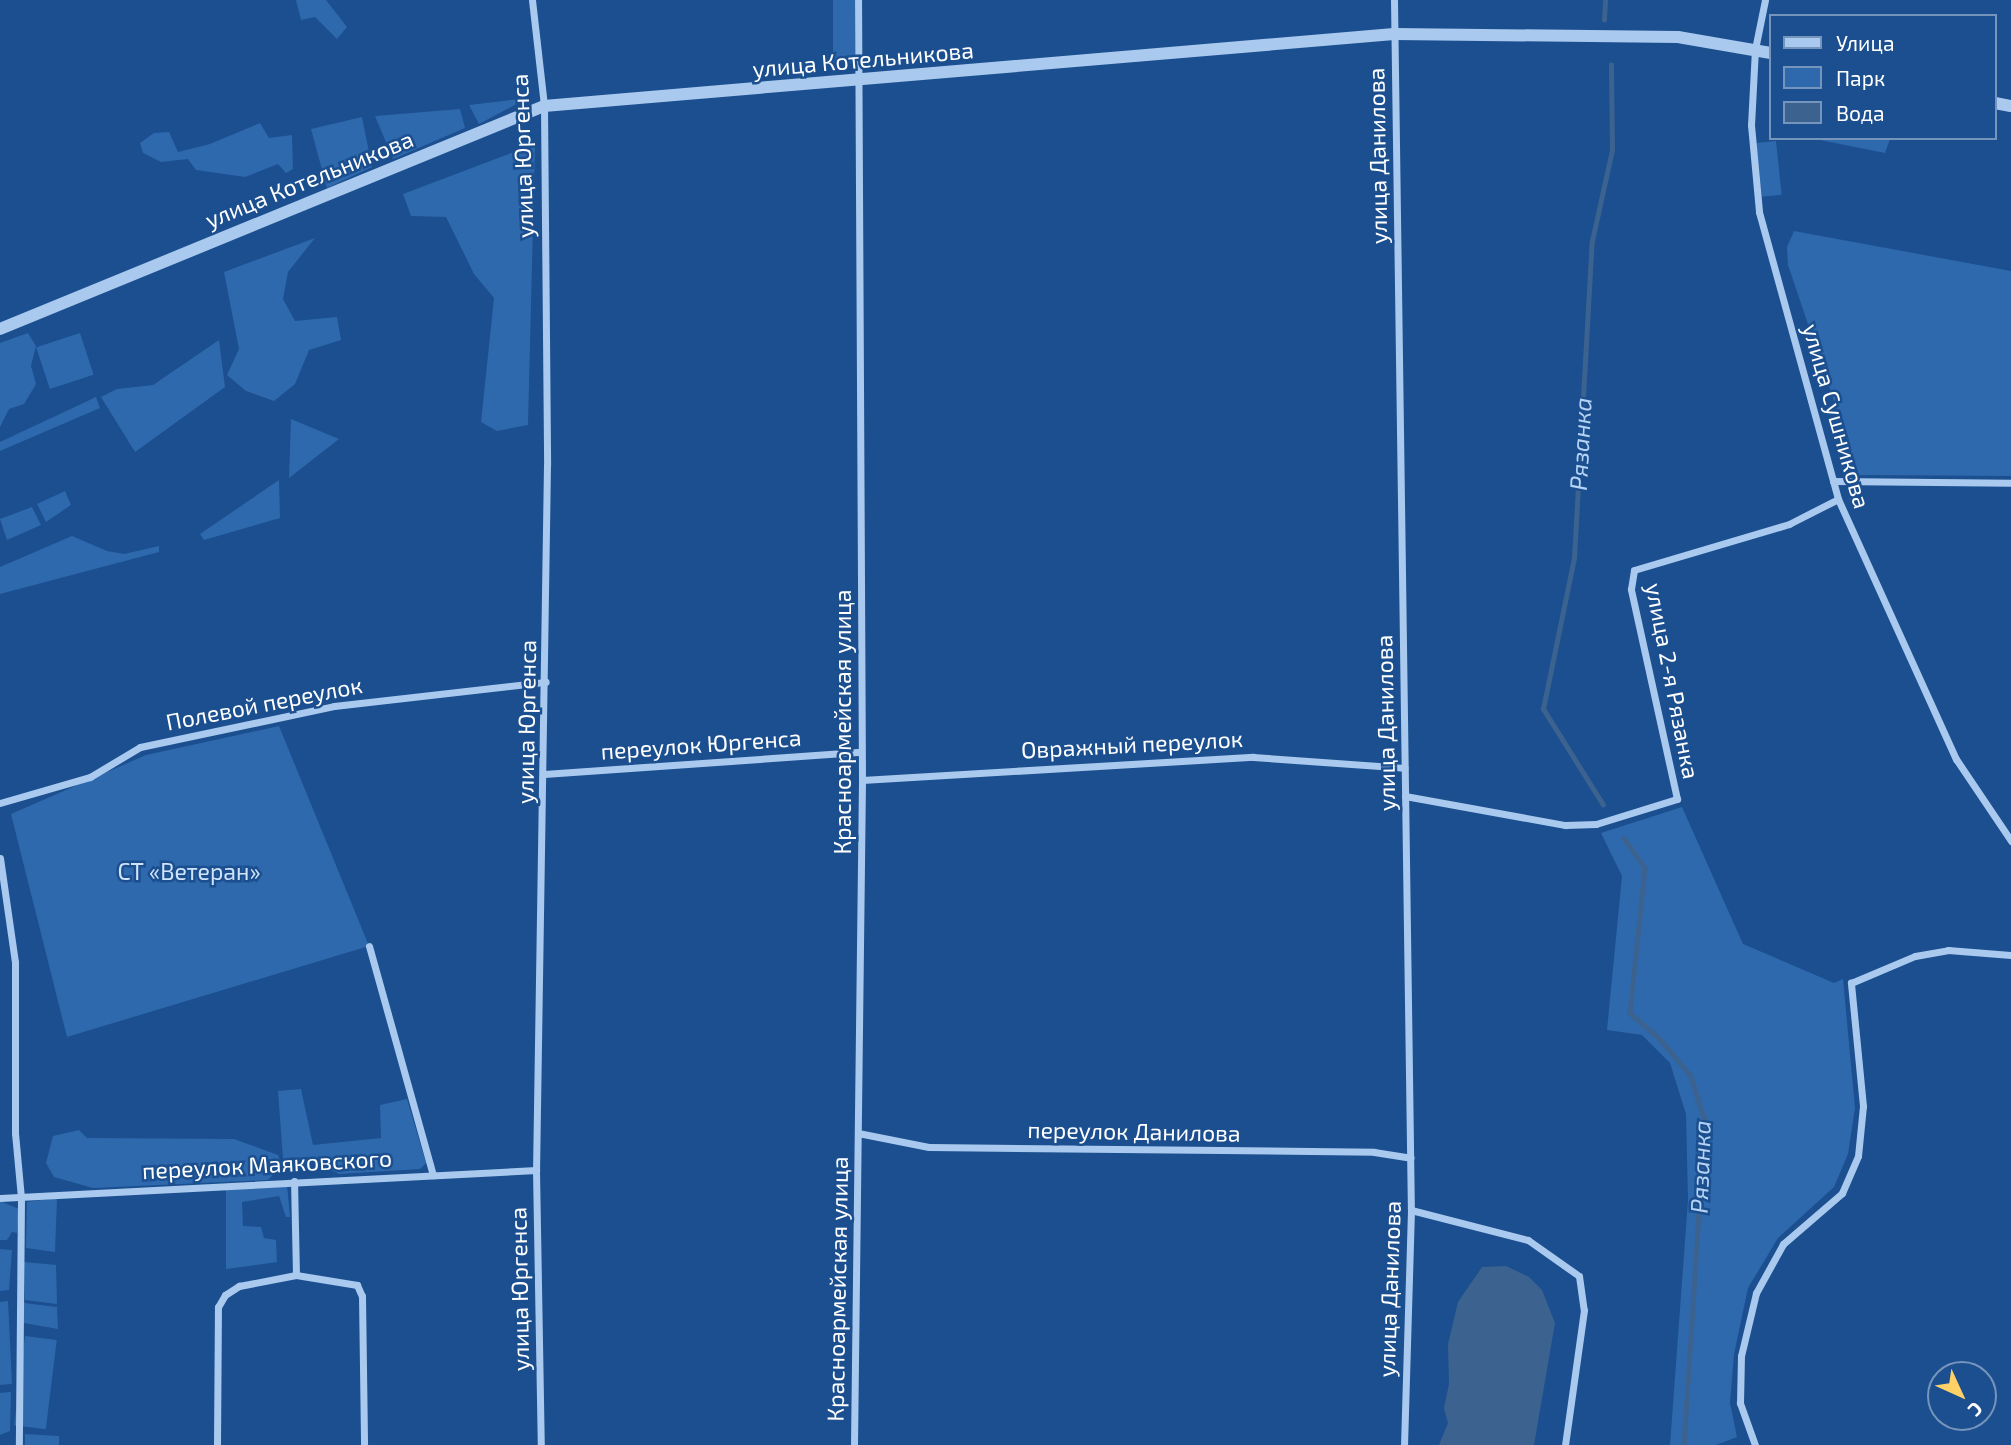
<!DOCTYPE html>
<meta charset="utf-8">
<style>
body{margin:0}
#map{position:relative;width:2011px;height:1445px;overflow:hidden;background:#1b4f8f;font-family:"Exo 2",sans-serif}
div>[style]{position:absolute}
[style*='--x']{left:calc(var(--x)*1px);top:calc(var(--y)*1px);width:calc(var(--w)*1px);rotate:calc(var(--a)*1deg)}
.green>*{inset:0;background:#2e69ad;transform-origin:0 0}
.water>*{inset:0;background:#3c6290}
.stream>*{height:4.5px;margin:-2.25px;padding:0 2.25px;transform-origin:2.25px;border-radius:2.25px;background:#3c6290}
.minor>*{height:7px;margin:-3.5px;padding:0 3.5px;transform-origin:3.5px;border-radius:3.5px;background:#a9c9ee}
.tertiary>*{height:12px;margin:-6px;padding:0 6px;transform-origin:6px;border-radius:6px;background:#a9c9ee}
span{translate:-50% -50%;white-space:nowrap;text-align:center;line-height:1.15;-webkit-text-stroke:5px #1b4f8f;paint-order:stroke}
.street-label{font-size:23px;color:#fff}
.park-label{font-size:23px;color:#cfe3fa}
.water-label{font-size:24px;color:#b5d3f5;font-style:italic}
.legend{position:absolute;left:1769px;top:14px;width:228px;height:126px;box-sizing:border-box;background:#1b4f8f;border:2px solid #7695bc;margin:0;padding:9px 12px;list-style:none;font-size:21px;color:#fff}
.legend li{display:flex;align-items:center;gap:14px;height:35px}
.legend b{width:35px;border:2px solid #7695bc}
.north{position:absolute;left:1927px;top:1361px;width:70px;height:70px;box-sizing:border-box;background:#1b4f8f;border:2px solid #7695bc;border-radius:50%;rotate:135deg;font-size:19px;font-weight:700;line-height:28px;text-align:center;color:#fff}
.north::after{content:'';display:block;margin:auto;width:24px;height:32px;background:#ffd166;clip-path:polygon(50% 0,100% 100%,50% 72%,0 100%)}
</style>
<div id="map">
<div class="green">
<i style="clip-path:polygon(296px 0,326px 0,347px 27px,337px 39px,315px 17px,301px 20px)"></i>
<i style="left:833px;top:0;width:22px;height:63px"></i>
<i style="clip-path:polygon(528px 98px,479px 124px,469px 105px)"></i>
<i style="clip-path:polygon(460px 109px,465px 128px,393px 159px,375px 116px)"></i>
<i style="clip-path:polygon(362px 117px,372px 167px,327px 188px,311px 129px)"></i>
<i style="clip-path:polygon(260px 123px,269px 138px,292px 135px,293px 169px,286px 173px,278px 164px,245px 177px,196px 170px,188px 159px,161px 162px,143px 153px,140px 143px,154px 133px,169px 132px,178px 152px,210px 144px)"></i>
<i style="clip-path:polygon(1810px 138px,1887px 138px,1890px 139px,1885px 153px)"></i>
<i style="left:1776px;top:141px;width:54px;height:20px;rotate:84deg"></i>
<i style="clip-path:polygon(535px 144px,528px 425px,497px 431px,481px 422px,494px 298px,474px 274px,446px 217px,411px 216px,403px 194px)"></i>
<i style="clip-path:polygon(1794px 231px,2011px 271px,2011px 476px,1859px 475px,1788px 265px,1787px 247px)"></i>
<i style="clip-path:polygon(315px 238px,288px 272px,283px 299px,295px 321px,337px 317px,341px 340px,309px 350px,295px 384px,274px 401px,246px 391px,227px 375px,239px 349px,224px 272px)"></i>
<i style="clip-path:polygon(28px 333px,36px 346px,31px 366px,36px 384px,24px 404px,9px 409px,0 427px,0 343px)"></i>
<i style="left:80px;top:333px;width:44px;height:46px;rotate:72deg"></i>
<i style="clip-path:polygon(219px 340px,225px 387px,135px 452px,101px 397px,117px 389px,153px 385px)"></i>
<i style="clip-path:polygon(96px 397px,100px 408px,0 451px,0 442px)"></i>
<i style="clip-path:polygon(291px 419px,339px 439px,289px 478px)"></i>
<i style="clip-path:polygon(279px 480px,280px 518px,204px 540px,200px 534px)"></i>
<i style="clip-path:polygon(1858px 485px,1862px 509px,1852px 510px,1847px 488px)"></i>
<i style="clip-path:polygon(65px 491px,71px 505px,46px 522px,37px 504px)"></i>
<i style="clip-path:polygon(32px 507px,41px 525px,7px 540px,0 519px)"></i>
<i style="clip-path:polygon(72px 536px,107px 551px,124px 554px,159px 546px,159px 552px,0 594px,0 567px)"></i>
<i style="clip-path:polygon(279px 726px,369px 946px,67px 1037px,11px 814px,146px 755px)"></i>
<i style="clip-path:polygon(1682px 807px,1743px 944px,1834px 983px,1843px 979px,1855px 1108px,1848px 1154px,1834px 1187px,1778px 1238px,1748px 1288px,1734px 1354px,1730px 1403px,1737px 1437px,1716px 1445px,1670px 1445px,1688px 1200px,1686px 1114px,1670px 1063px,1642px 1035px,1607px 1030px,1622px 876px,1601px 833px)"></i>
<i style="clip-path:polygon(301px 1089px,313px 1145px,381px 1138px,380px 1105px,407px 1099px,426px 1163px,420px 1169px,339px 1174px,306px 1159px,283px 1159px,278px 1091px)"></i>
<i style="clip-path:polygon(79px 1130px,87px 1138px,234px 1139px,278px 1155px,282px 1165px,268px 1180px,93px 1188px,54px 1177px,46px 1163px,53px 1136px)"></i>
<i style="clip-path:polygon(287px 1185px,290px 1217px,286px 1217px,279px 1196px,242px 1202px,243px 1226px,261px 1227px,264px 1238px,276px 1240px,277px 1262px,226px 1269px,226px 1190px)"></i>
<i style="clip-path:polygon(57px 1198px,55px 1252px,26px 1248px,27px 1202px)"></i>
<i style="clip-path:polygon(0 1201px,19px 1209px,17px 1233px,12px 1232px,7px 1240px,0 1240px)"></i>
<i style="clip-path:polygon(0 1249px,12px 1250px,9px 1290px,0 1291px)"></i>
<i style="clip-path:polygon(24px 1262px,56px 1265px,57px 1304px,25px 1300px)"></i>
<i style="clip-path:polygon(8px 1301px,12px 1384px,0 1385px,0 1302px)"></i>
<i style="clip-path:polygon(24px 1303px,57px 1307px,58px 1329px,24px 1323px)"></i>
<i style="left:25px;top:1336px;width:32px;height:90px;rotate:7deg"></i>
<i style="clip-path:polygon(11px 1392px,10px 1431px,0 1435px,0 1393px)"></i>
<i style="clip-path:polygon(25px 1434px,59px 1436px,59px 1445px,25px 1445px)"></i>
</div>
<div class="water">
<i style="clip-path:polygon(1506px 1266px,1529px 1277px,1542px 1290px,1555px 1323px,1534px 1445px,1439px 1445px,1448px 1423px,1444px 1408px,1449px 1384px,1448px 1344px,1458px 1302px,1482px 1267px)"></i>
</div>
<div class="stream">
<i style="--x:1604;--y:20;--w:20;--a:-87"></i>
<i style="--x:1603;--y:805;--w:113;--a:-122"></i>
<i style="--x:1543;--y:709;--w:154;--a:-78.4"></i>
<i style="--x:1574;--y:558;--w:318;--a:-86.8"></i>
<i style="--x:1592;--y:241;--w:93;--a:-77.6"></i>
<i style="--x:1612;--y:150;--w:85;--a:-90.7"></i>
<i style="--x:1624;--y:838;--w:37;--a:55"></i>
<i style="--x:1645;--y:868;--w:146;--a:95.9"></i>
<i style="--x:1630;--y:1013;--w:38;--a:41"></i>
<i style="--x:1659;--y:1038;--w:50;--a:49.9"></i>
<i style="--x:1691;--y:1076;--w:47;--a:72.7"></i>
<i style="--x:1705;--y:1121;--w:325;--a:93.7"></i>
</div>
<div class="minor">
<i style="--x:532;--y:0;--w:107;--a:83.5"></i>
<i style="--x:544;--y:106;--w:359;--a:89.5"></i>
<i style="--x:547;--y:465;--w:705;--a:90.89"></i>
<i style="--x:536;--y:1170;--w:275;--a:89"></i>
<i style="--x:1394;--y:0;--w:1210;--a:89.2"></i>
<i style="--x:1411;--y:1210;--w:235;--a:91.7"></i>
<i style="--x:1765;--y:0;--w:50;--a:101.5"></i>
<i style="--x:1755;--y:49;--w:76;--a:93"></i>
<i style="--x:1751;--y:125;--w:87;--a:84.7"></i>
<i style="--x:1759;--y:212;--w:298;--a:74.6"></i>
<i style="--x:1838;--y:499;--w:286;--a:65.6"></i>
<i style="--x:1956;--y:759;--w:99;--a:56.1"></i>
<i style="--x:1833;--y:481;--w:178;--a:0.6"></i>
<i style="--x:544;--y:774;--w:318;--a:-4"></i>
<i style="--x:862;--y:780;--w:392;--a:-3.4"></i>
<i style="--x:1253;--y:757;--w:152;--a:4.1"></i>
<i style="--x:1405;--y:796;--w:163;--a:10.3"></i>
<i style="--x:1565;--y:825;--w:31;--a:-2"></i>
<i style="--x:1596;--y:824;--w:85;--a:-17.2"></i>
<i style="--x:1677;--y:799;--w:215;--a:-102.4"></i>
<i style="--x:1631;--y:589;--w:19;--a:-81"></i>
<i style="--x:1634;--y:570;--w:162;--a:-16.5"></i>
<i style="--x:1789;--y:524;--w:55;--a:-27"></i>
<i style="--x:0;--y:803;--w:94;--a:-16.1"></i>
<i style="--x:90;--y:777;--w:58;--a:-31"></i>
<i style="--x:140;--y:747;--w:198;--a:-11.9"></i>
<i style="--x:334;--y:706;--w:213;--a:-6.5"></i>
<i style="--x:0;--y:858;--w:105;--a:81.8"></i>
<i style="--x:15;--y:962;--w:171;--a:90"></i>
<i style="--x:15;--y:1133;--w:65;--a:84.7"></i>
<i style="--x:21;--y:1198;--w:247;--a:90.5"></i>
<i style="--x:369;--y:946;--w:238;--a:74.4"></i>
<i style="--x:858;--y:1133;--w:72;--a:11.2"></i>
<i style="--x:929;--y:1147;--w:445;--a:0.6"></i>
<i style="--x:1374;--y:1152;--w:37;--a:9"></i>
<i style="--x:0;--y:1198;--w:537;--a:-2.99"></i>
<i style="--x:1411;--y:1210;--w:121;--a:14.4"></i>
<i style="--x:1528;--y:1240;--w:62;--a:35.2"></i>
<i style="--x:1579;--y:1276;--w:34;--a:82"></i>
<i style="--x:1584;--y:1310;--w:136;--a:98"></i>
<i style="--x:296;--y:1275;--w:62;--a:9.3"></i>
<i style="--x:357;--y:1285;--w:12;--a:66"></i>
<i style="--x:362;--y:1296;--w:149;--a:89.2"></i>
<i style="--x:217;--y:1445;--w:138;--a:-89.6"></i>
<i style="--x:218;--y:1307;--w:14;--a:-60"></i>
<i style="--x:225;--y:1295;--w:17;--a:-33"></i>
<i style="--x:239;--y:1286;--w:58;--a:-10.9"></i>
<i style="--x:296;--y:1275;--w:94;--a:-91.2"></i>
<i style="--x:854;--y:1445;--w:665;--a:-89.31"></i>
<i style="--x:862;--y:780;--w:780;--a:-90.29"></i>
<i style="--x:1755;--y:1445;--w:45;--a:-109.7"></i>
<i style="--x:1740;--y:1403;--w:47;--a:-88.8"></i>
<i style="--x:1741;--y:1356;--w:65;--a:-76.6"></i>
<i style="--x:1756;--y:1293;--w:56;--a:-61.1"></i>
<i style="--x:1783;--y:1244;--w:78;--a:-40.8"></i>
<i style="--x:1842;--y:1193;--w:40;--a:-66.6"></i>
<i style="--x:1858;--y:1156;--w:50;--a:-84.3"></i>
<i style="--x:1863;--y:1106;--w:124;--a:-95.6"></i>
<i style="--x:1851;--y:983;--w:69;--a:-22.9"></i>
<i style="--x:1915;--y:956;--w:34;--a:-10"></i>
<i style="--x:1948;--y:950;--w:63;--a:4.5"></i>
</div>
<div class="tertiary">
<i style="--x:1995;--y:103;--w:16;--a:11"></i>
<i style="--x:0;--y:329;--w:588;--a:-22.29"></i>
<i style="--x:544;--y:106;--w:853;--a:-4.84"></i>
<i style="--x:1394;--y:34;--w:284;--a:0.6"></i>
<i style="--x:1678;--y:37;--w:94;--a:9.8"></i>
</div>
<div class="street-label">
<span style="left:863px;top:59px;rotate:-5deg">улица Котельникова</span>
<span style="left:522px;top:156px;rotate:-92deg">улица Юргенса</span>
<span style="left:1377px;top:156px;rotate:-91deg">улица Данилова</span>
<span style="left:309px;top:179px;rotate:-22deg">улица Котельникова</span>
<span style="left:1837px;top:416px;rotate:74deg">улица Сушникова</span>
<span style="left:1673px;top:681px;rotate:79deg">улица 2-я Рязанка</span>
<span style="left:264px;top:703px;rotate:-11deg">Полевой переулок</span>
<span style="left:526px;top:722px;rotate:-89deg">улица Юргенса</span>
<span style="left:842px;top:722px;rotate:-90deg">Красноармейская улица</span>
<span style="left:1385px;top:723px;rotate:-91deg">улица Данилова</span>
<span style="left:701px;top:744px;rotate:-4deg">переулок Юргенса</span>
<span style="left:1132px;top:744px;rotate:-3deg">Овражный переулок</span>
<span style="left:1134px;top:1131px;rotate:1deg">переулок Данилова</span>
<span style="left:267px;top:1164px;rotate:-3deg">переулок Маяковского</span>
<span style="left:519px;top:1289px;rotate:-91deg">улица Юргенса</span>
<span style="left:837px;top:1289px;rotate:-89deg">Красноармейская улица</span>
<span style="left:1389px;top:1289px;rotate:-88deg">улица Данилова</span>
</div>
<div class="park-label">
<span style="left:189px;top:871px">СТ «Ветеран»</span>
</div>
<div class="water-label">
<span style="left:1580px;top:444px;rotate:-87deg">Рязанка</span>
<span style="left:1700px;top:1167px;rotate:-88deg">Рязанка</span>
</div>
<ul class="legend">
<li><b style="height:9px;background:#a9c9ee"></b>Улица</li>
<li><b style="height:19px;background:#2e69ad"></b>Парк</li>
<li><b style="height:19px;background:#3c6290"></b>Вода</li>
</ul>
<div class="north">С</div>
</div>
